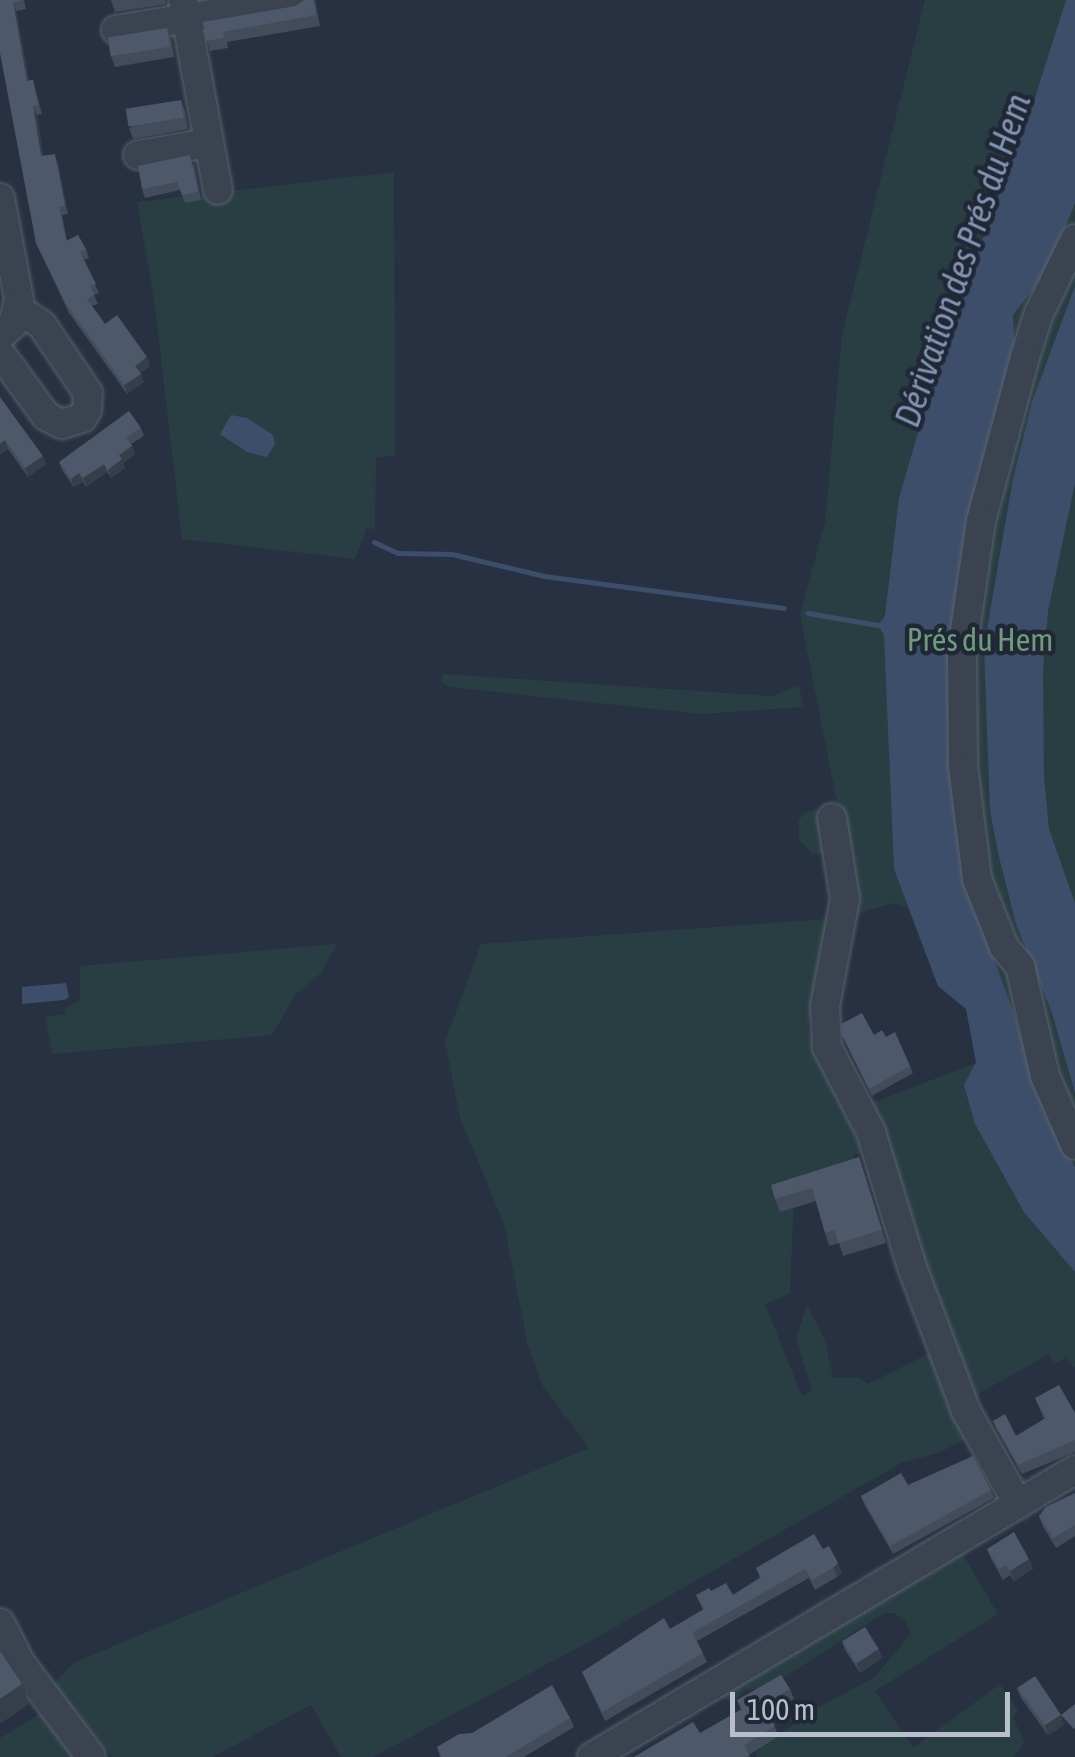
<!DOCTYPE html>
<meta charset="utf-8">
<style>
body{margin:0}
#map{position:relative;width:1075px;height:1757px;overflow:hidden;background:#273141;font-family:"Asap Condensed",sans-serif}
div>[style]{position:absolute}
[style*='--x']{left:calc(var(--x)*1px);top:calc(var(--y)*1px);width:calc(var(--w)*1px);rotate:calc(var(--a)*1deg)}
.green>*{inset:0;background:#293e42}
.water>*{inset:0;background:#3d4e6a}
.stream>*{height:5px;margin:-2.5px;padding:0 2.5px;transform-origin:2.5px;border-radius:2.5px;background:#3d4e6a}
.roads{filter:drop-shadow(0 0 2px #59616e) drop-shadow(0 0 2px #59616e)}
.minor>*{height:28px;margin:-14px;padding:0 14px;transform-origin:14px;border-radius:14px;background:#3b4351}
.wall>*{inset:0;background:#424c5b}
.shaded-wall>*{inset:0;background:#363e4a}
.building>*{inset:0;background:#4d586a;transform-origin:0 0}
span{translate:-50% -50%;white-space:nowrap;text-align:center;line-height:1.15;-webkit-text-stroke:9px #202836;paint-order:stroke}
.park-label{font-size:32px;color:#709b7b}
.water-label{font-size:35px;color:#8094b2;font-style:italic}
.scale{position:absolute;left:730px;top:1692px;width:280px;height:45px;box-sizing:border-box;border:5px solid #b8bfcb;border-top:0;padding-left:12px;font-size:30px;line-height:35px;white-space:nowrap;color:#b8bfcb;-webkit-text-stroke:8px #202836;paint-order:stroke}
</style>
<div id="map">
<div class="green">
<i style="clip-path:polygon(evenodd,925px 0,1066px 0,1033px 106px,1075px 11px,1075px 1368px,1065px 1358px,1053px 1364px,1049px 1354px,969px 1399px,869px 1104px,976px 1063px,966px 1009px,938px 986px,908px 908px,894px 903px,852px 915px,843px 809px,836px 798px,800px 614px,825px 522px,842px 334px,925px 0,995px 202px,918px 435px,946px 336px,995px 202px)"></i>
<i style="clip-path:polygon(394px 172px,395px 455px,376px 458px,375px 529px,367px 528px,355px 559px,182px 539px,154px 299px,137px 202px)"></i>
<i style="clip-path:polygon(443px 674px,772px 696px,799px 686px,804px 707px,700px 714px,450px 687px,441px 683px)"></i>
<i style="clip-path:polygon(818px 809px,827px 836px,823px 853px,813px 855px,799px 840px,799px 820px,804px 813px)"></i>
<i style="clip-path:polygon(827px 919px,807px 1029px,814px 1053px,864px 1152px,853px 1155px,857px 1167px,794px 1195px,790px 1294px,765px 1304px,802px 1396px,812px 1391px,796px 1338px,807px 1305px,825px 1340px,833px 1378px,858px 1377px,868px 1384px,936px 1350px,970px 1437px,938px 1453px,903px 1462px,587px 1643px,373px 1757px,341px 1757px,311px 1705px,212px 1757px,112px 1757px,53px 1684px,75px 1662px,589px 1448px,542px 1385px,527px 1342px,504px 1224px,460px 1118px,445px 1042px,481px 944px)"></i>
<i style="clip-path:polygon(337px 944px,321px 973px,296px 994px,272px 1035px,52px 1054px,45px 1017px,66px 1014px,65px 1008px,80px 1000px,80px 966px)"></i>
<i style="clip-path:polygon(960px 1550px,998px 1614px,875px 1691px,913px 1748px,1000px 1684px,1018px 1711px,1013px 1717px,1024px 1742px,1018px 1753px,1012px 1757px,757px 1757px,756px 1751px,815px 1709px,875px 1677px,911px 1633px,906px 1623px,895px 1613px,884px 1613px,769px 1687px,744px 1691px,732px 1703px,719px 1697px)"></i>
<i style="clip-path:polygon(44px 1711px,79px 1757px,0 1757px,0 1738px)"></i>
</div>
<div class="water">
<i style="clip-path:polygon(1066px 0,1075px 0,1075px 203px,1049px 269px,1013px 315px,1015px 352px,975px 494px,970px 894px,1016px 1019px,1036px 1090px,1075px 1167px,1075px 1272px,1024px 1212px,975px 1124px,964px 1085px,976px 1062px,966px 1009px,938px 986px,894px 869px,884px 635px,878px 625px,885px 616px,899px 498px,946px 336px,1031px 110px)"></i>
<i style="clip-path:polygon(1075px 286px,1075px 483px,1048px 611px,1043px 669px,1044px 777px,1049px 829px,1075px 903px,1075px 1093px,1052px 1013px,1016px 924px,999px 857px,990px 811px,984px 646px,1013px 479px,1032px 402px)"></i>
<i style="clip-path:polygon(231px 415px,247px 418px,273px 435px,275px 444px,267px 457px,247px 452px,220px 434px)"></i>
<i style="clip-path:polygon(66px 983px,69px 997px,64px 1000px,22px 1004px,22px 987px)"></i>
</div>
<div class="stream">
<i style="--x:374;--y:542;--w:26;--a:25"></i>
<i style="--x:398;--y:553;--w:54;--a:1.1"></i>
<i style="--x:452;--y:554;--w:95;--a:13.4"></i>
<i style="--x:544;--y:576;--w:242;--a:7.6"></i>
<i style="--x:808;--y:613;--w:76;--a:9.8"></i>
</div>
<div class="roads">
<div class="minor">
<i style="--x:183;--y:0;--w:193;--a:79.6"></i>
<i style="--x:116;--y:30;--w:182;--a:-9.5"></i>
<i style="--x:138;--y:155;--w:72;--a:-9.6"></i>
<i style="--x:0;--y:198;--w:104;--a:79.4"></i>
<i style="--x:19;--y:300;--w:25;--a:104"></i>
<i style="--x:13;--y:324;--w:18;--a:137"></i>
<i style="--x:1075;--y:239;--w:82;--a:115.9"></i>
<i style="--x:1039;--y:313;--w:46;--a:107.7"></i>
<i style="--x:1025;--y:357;--w:170;--a:105"></i>
<i style="--x:981;--y:521;--w:132;--a:98.3"></i>
<i style="--x:962;--y:652;--w:114;--a:89.5"></i>
<i style="--x:963;--y:766;--w:114;--a:82.9"></i>
<i style="--x:977;--y:879;--w:73;--a:68.3"></i>
<i style="--x:1004;--y:947;--w:25;--a:50"></i>
<i style="--x:1020;--y:966;--w:113;--a:77.2"></i>
<i style="--x:1045;--y:1076;--w:75;--a:66.5"></i>
<i style="--x:0;--y:353;--w:78;--a:53.9"></i>
<i style="--x:46;--y:416;--w:18;--a:27"></i>
<i style="--x:62;--y:424;--w:21;--a:-17"></i>
<i style="--x:82;--y:418;--w:9;--a:-58"></i>
<i style="--x:87;--y:410;--w:17;--a:-87"></i>
<i style="--x:88;--y:393;--w:82;--a:-124.1"></i>
<i style="--x:42;--y:325;--w:29;--a:-146"></i>
<i style="--x:832;--y:818;--w:82;--a:80.9"></i>
<i style="--x:845;--y:899;--w:109;--a:100.6"></i>
<i style="--x:825;--y:1006;--w:41;--a:87.2"></i>
<i style="--x:827;--y:1047;--w:96;--a:62.6"></i>
<i style="--x:871;--y:1132;--w:141;--a:73.1"></i>
<i style="--x:912;--y:1267;--w:154;--a:69.4"></i>
<i style="--x:966;--y:1411;--w:107;--a:60.8"></i>
<i style="--x:0;--y:1623;--w:46;--a:62.9"></i>
<i style="--x:21;--y:1664;--w:116;--a:53"></i>
<i style="--x:592;--y:1757;--w:562;--a:-30.72"></i>
</div>
</div>
<div class="wall">
<i style="clip-path:polygon(0 0,24px 0,26px 9px,16px 11px,29px 80px,33px 80px,42px 114px,37px 115px,43px 156px,58px 163px,68px 214px,62px 215px,67px 240px,86px 249px,89px 258px,84px 260px,99px 293px,94px 295px,98px 304px,92px 306px,105px 324px,150px 366px,140px 373px,144px 382px,127px 394px,69px 313px,36px 243px)"></i>
<i style="clip-path:polygon(111px 0,165px 0,166px 4px,115px 12px)"></i>
<i style="clip-path:polygon(304px 0,315px 0,320px 26px,227px 42px,228px 48px,210px 51px,203px 22px,296px 6px)"></i>
<i style="clip-path:polygon(167px 28px,171px 39px,174px 57px,115px 67px,111px 56px)"></i>
<i style="clip-path:polygon(181px 100px,185px 111px,188px 129px,133px 139px,129px 128px)"></i>
<i style="clip-path:polygon(194px 164px,201px 200px,185px 203px,180px 190px,145px 198px,142px 189px)"></i>
<i style="clip-path:polygon(0 397px,46px 464px,28px 477px,8px 449px,0 455px)"></i>
<i style="clip-path:polygon(141px 428px,144px 436px,131px 444px,135px 454px,123px 463px,125px 468px,111px 478px,107px 472px,86px 487px,83px 482px,74px 487px,62px 470px,59px 462px)"></i>
<i style="clip-path:polygon(842px 1035px,874px 1035px,886px 1037px,910px 1066px,913px 1073px,872px 1096px)"></i>
<i style="clip-path:polygon(859px 1157px,886px 1243px,843px 1256px,839px 1243px,829px 1246px,816px 1201px,780px 1212px,775px 1199px)"></i>
<i style="clip-path:polygon(1035px 1398px,1075px 1413px,1075px 1452px,1022px 1474px,997px 1430px,993px 1421px,1016px 1436px,1044px 1419px)"></i>
<i style="clip-path:polygon(908px 1485px,991px 1490px,994px 1498px,893px 1554px,864px 1504px,861px 1496px)"></i>
<i style="clip-path:polygon(1075px 1493px,1075px 1536px,1056px 1548px,1042px 1525px,1039px 1516px)"></i>
<i style="clip-path:polygon(823px 1549px,842px 1572px,837px 1577px,815px 1590px,809px 1578px,697px 1641px,707px 1662px,605px 1721px,582px 1672px,670px 1629px,703px 1610px,696px 1595px,711px 1591px,733px 1595px,760px 1578px,756px 1568px)"></i>
<i style="clip-path:polygon(987px 1549px,1029px 1559px,1033px 1569px,1014px 1581px,1010px 1575px,1003px 1580px,991px 1559px)"></i>
<i style="clip-path:polygon(842px 1641px,882px 1658px,860px 1673px,845px 1650px)"></i>
<i style="clip-path:polygon(1017px 1688px,1064px 1725px,1048px 1735px,1021px 1698px)"></i>
<i style="clip-path:polygon(790px 1689px,794px 1699px,768px 1713px,779px 1736px,749px 1755px,750px 1757px,634px 1757px,700px 1733px,741px 1710px,737px 1700px)"></i>
<i style="clip-path:polygon(570px 1718px,574px 1727px,524px 1757px,440px 1757px,437px 1747px,472px 1733px)"></i>
</div>
<div class="shaded-wall">
<i style="clip-path:polygon(13px 2px,16px 11px,31px 90px,27px 81px)"></i>
<i style="clip-path:polygon(33px 106px,37px 115px,44px 165px,41px 156px)"></i>
<i style="clip-path:polygon(55px 154px,58px 163px,68px 214px,65px 205px)"></i>
<i style="clip-path:polygon(147px 357px,150px 366px,138px 375px,135px 366px)"></i>
<i style="clip-path:polygon(141px 374px,144px 382px,127px 394px,124px 385px)"></i>
<i style="clip-path:polygon(5px 440px,8px 449px,0 455px,0 444px)"></i>
<i style="clip-path:polygon(132px 446px,135px 454px,123px 463px,125px 468px,111px 478px,108px 470px,119px 455px)"></i>
<i style="clip-path:polygon(43px 456px,46px 464px,28px 477px,25px 468px)"></i>
<i style="clip-path:polygon(104px 464px,107px 472px,86px 487px,83px 478px)"></i>
<i style="clip-path:polygon(79px 473px,83px 482px,74px 487px,71px 479px)"></i>
<i style="clip-path:polygon(1029px 1559px,1033px 1569px,1014px 1581px,1010px 1571px)"></i>
<i style="clip-path:polygon(838px 1563px,842px 1572px,837px 1577px,834px 1567px)"></i>
<i style="clip-path:polygon(879px 1649px,882px 1658px,860px 1673px,857px 1664px)"></i>
<i style="clip-path:polygon(22px 1684px,29px 1704px,0 1724px,0 1699px)"></i>
<i style="clip-path:polygon(1061px 1715px,1064px 1725px,1048px 1735px,1045px 1725px)"></i>
</div>
<div class="building">
<i style="clip-path:polygon(0 0,22px 0,13px 2px,27px 81px,33px 80px,38px 105px,33px 106px,41px 156px,55px 154px,65px 205px,59px 207px,66px 241px,78px 235px,86px 249px,80px 252px,96px 284px,90px 286px,94px 295px,87px 299px,105px 324px,117px 315px,147px 357px,135px 366px,141px 374px,124px 385px,66px 304px,36px 243px,0 53px)"></i>
<i style="clip-path:polygon(304px 0,313px 0,316px 15px,223px 32px,224px 38px,206px 41px,203px 22px,296px 6px)"></i>
<i style="left:167px;top:28px;width:19px;height:60px;rotate:81deg"></i>
<i style="left:181px;top:100px;width:18px;height:56px;rotate:81deg"></i>
<i style="clip-path:polygon(190px 155px,198px 192px,182px 195px,177px 182px,142px 189px,138px 166px)"></i>
<i style="clip-path:polygon(0 397px,43px 456px,25px 468px,5px 440px,0 444px)"></i>
<i style="clip-path:polygon(129px 411px,141px 428px,126px 437px,132px 446px,119px 455px,122px 459px,108px 470px,104px 464px,83px 478px,79px 473px,71px 479px,59px 462px)"></i>
<i style="clip-path:polygon(862px 1013px,874px 1035px,882px 1030px,886px 1037px,895px 1032px,910px 1066px,869px 1089px,842px 1035px,841px 1024px)"></i>
<i style="clip-path:polygon(859px 1157px,882px 1230px,838px 1243px,835px 1230px,825px 1233px,812px 1188px,775px 1199px,771px 1185px)"></i>
<i style="clip-path:polygon(1059px 1385px,1075px 1413px,1075px 1440px,1018px 1465px,993px 1421px,1005px 1414px,1016px 1436px,1046px 1418px,1035px 1398px)"></i>
<i style="clip-path:polygon(973px 1456px,991px 1490px,890px 1546px,861px 1496px,901px 1473px,908px 1485px)"></i>
<i style="clip-path:polygon(1075px 1493px,1075px 1525px,1053px 1538px,1039px 1516px,1046px 1507px)"></i>
<i style="clip-path:polygon(1014px 1532px,1029px 1559px,1010px 1571px,1006px 1565px,999px 1569px,987px 1549px)"></i>
<i style="clip-path:polygon(814px 1534px,823px 1549px,829px 1546px,838px 1563px,834px 1567px,812px 1580px,805px 1569px,692px 1633px,703px 1653px,602px 1712px,582px 1672px,664px 1618px,670px 1629px,704px 1609px,696px 1595px,709px 1588px,711px 1591px,726px 1583px,733px 1595px,761px 1577px,756px 1568px)"></i>
<i style="left:865px;top:1627px;width:26px;height:27px;rotate:58deg"></i>
<i style="clip-path:polygon(0 1651px,22px 1684px,0 1699px)"></i>
<i style="clip-path:polygon(781px 1675px,790px 1689px,763px 1704px,775px 1726px,744px 1745px,749px 1755px,745px 1757px,634px 1757px,693px 1722px,700px 1733px,742px 1709px,737px 1700px)"></i>
<i style="clip-path:polygon(1035px 1676px,1061px 1715px,1045px 1725px,1017px 1688px)"></i>
<i style="clip-path:polygon(552px 1685px,570px 1718px,506px 1757px,442px 1757px,437px 1747px,459px 1734px,472px 1733px)"></i>
<i style="clip-path:polygon(1075px 1704px,1075px 1728px,1074px 1729px,1061px 1715px)"></i>
</div>
<div class="park-label">
<span style="left:980px;top:640px">Prés du Hem</span>
</div>
<div class="water-label">
<span style="left:962px;top:260px;rotate:-71deg">Dérivation des Prés du Hem</span>
</div>
<div class="scale">100 m</div>
</div>
